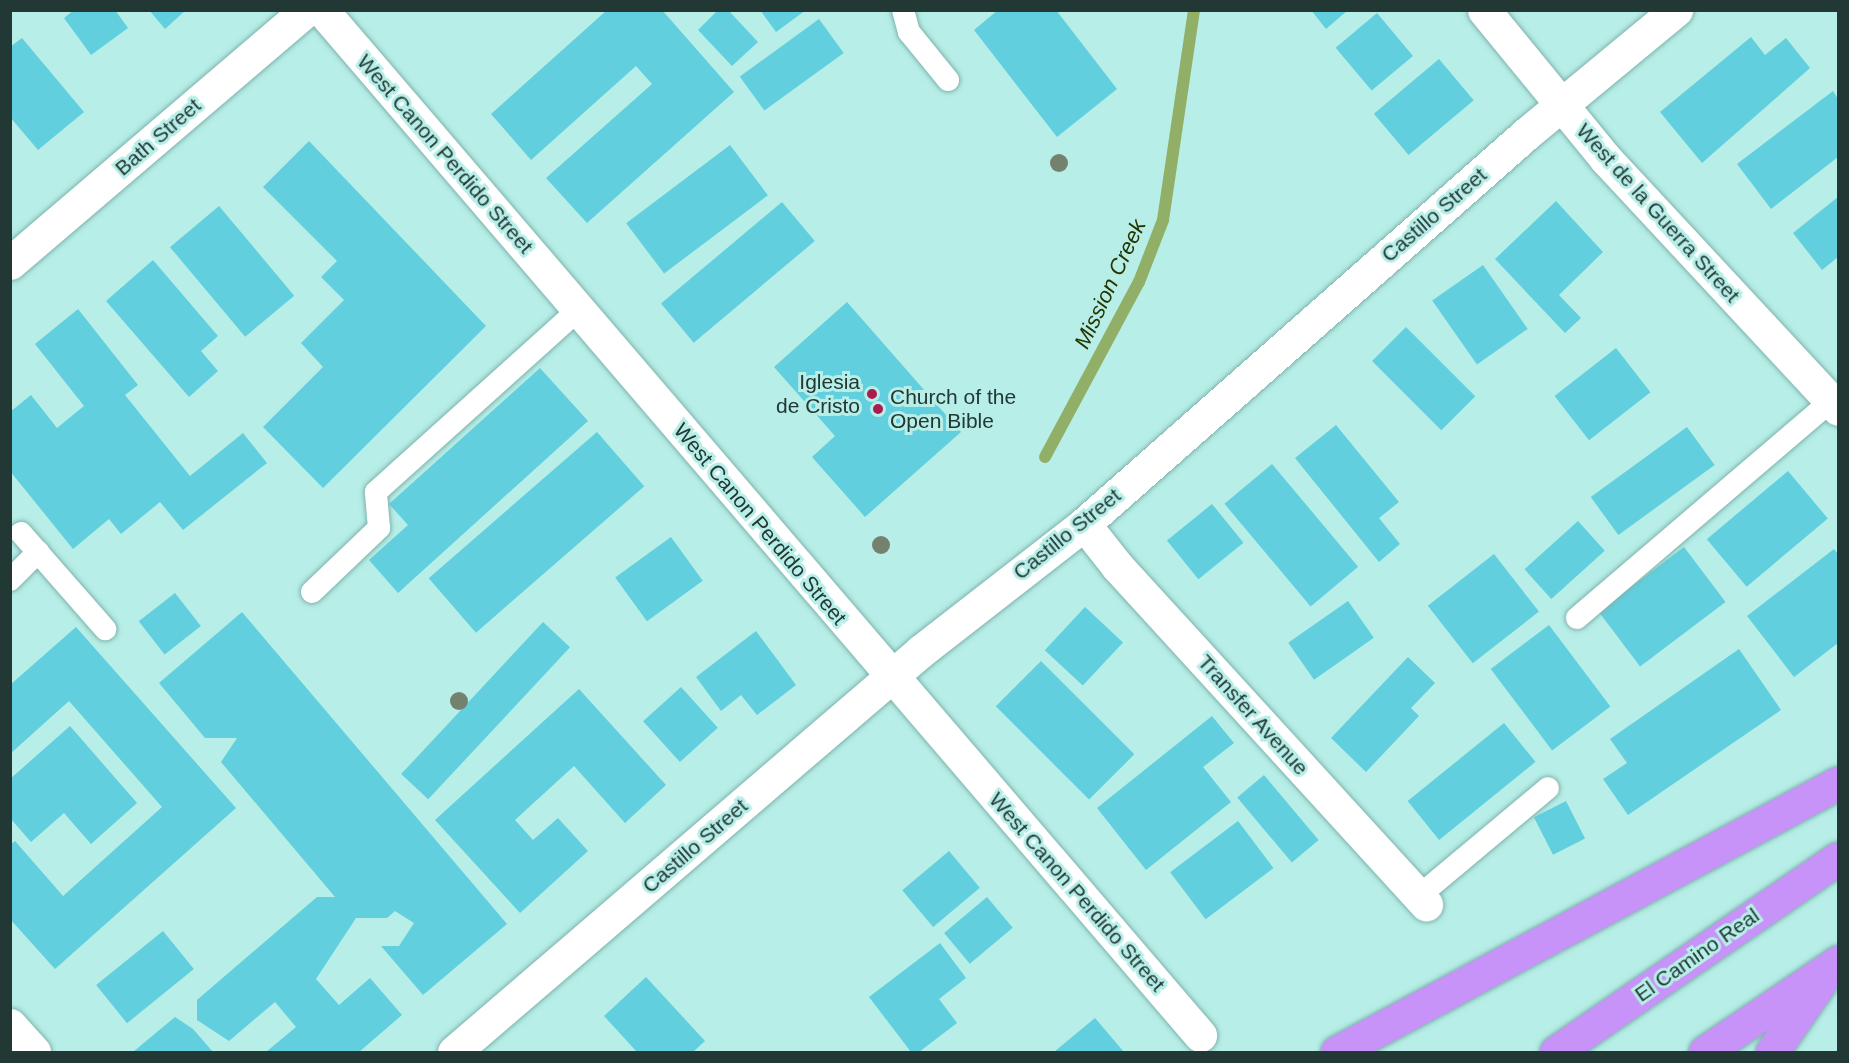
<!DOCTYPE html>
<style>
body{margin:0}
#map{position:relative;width:1849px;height:1063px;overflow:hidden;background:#b7eee7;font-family:Helvetica,sans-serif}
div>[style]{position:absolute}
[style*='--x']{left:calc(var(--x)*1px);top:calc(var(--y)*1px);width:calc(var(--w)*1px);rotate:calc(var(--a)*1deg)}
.stream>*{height:12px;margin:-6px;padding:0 6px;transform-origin:6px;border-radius:6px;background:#92af68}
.building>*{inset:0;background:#62cfde;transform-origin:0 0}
.roads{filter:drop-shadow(0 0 2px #7eb3ad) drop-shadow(0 0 2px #7eb3ad)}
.service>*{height:22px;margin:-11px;padding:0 11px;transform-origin:11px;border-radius:11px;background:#fff}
.minor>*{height:33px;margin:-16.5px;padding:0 16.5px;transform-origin:16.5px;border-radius:16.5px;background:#fff}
.secondary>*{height:33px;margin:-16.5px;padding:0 16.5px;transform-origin:16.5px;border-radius:16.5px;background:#fff}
.motorway>*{height:33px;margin:-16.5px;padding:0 16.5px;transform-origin:16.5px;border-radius:16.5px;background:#c793f8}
.trees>*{width:18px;height:18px;margin:-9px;border-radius:50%;background:#74816f}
.dots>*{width:16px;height:16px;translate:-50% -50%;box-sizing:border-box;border:3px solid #b7eee7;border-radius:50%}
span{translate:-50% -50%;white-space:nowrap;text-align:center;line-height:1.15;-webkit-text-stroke:6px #b7eee7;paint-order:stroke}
.street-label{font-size:21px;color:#223835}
.poi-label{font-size:21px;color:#223835}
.right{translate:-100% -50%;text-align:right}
.left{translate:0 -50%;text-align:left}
.water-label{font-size:22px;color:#243500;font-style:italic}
.frame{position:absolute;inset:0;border:12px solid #223835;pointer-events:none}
</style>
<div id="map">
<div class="stream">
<i style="--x:1045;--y:457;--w:199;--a:-61.8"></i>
<i style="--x:1139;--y:282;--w:66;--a:-68.8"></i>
<i style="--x:1163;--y:220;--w:212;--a:-81.6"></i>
</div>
<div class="building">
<i style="clip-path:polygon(74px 10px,115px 10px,128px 28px,91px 55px,64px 18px)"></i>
<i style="clip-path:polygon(149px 10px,186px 10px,165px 29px)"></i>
<i style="clip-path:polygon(607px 10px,662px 10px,734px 92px,587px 223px,546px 178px,652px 84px,636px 66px,531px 160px,491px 114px)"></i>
<i style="clip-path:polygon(718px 10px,728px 10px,758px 42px,732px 66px,698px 30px)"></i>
<i style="clip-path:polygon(760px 10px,806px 10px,776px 32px)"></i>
<i style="clip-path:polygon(998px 10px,1056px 10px,1117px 89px,1057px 137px,974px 30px)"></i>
<i style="clip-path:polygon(1311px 10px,1348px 10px,1326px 29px)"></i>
<i style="left:1377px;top:13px;width:56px;height:54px;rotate:50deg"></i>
<i style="left:819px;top:19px;width:42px;height:98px;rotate:54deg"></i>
<i style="clip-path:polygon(1751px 37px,1765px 55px,1786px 38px,1810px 68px,1702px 163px,1660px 112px)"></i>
<i style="clip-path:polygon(22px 38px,84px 112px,38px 150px,10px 117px,10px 47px)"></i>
<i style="left:1439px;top:59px;width:54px;height:85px;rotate:50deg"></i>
<i style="clip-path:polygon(1833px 91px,1838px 99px,1838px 157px,1771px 209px,1737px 164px)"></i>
<i style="clip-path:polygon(309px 141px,486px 326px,323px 488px,263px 427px,323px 367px,301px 343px,344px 300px,321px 277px,337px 261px,263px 187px)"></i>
<i style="left:730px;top:145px;width:63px;height:130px;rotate:53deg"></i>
<i style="clip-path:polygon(1838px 197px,1838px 257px,1822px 270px,1793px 233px)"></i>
<i style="clip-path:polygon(1556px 201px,1603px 252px,1559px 295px,1581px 318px,1565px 333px,1495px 259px)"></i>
<i style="left:782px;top:202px;width:51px;height:158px;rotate:50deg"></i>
<i style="left:219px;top:206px;width:117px;height:64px;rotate:50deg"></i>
<i style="clip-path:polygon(153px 260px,218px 336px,201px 351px,218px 371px,189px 397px,106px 301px)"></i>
<i style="left:1483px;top:265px;width:78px;height:62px;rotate:55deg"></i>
<i style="clip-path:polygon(847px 302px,961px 432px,865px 517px,812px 457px,835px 436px,774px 367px)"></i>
<i style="clip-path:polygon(78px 309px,138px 385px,125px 395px,190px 476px,243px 433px,267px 463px,183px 530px,160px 502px,121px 534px,109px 519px,73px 549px,10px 471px,10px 412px,31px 395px,57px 428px,84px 406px,35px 344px)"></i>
<i style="left:1406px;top:327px;width:98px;height:48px;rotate:45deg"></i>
<i style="left:1616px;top:348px;width:56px;height:78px;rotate:52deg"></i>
<i style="clip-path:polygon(540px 368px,588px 421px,398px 593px,369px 560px,408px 525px,389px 504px)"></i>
<i style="clip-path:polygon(1336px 425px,1399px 502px,1379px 518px,1400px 544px,1379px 562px,1295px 458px)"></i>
<i style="left:1687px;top:427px;width:47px;height:119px;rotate:54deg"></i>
<i style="left:597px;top:432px;width:72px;height:223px;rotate:49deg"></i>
<i style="left:1272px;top:464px;width:134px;height:62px;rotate:50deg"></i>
<i style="left:1788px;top:471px;width:62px;height:106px;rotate:50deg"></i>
<i style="left:1212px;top:504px;width:50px;height:58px;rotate:51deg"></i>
<i style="left:1578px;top:521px;width:40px;height:72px;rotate:48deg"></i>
<i style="left:671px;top:537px;width:54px;height:69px;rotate:54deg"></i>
<i style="left:1684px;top:547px;width:69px;height:107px;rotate:53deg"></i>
<i style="clip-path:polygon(1834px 549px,1838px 554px,1838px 643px,1794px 677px,1747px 616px)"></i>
<i style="left:1494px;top:554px;width:73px;height:84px;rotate:52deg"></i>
<i style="left:175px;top:593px;width:42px;height:46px;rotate:52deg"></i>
<i style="left:1348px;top:601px;width:45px;height:73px;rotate:55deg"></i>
<i style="left:1085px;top:607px;width:52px;height:59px;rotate:43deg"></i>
<i style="clip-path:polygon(242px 612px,507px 924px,423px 995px,381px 946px,399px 946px,414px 923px,395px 911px,387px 918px,356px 918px,316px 979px,339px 1005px,370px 978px,402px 1015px,359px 1052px,266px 1052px,296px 1027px,275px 1002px,229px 1041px,197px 1020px,197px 1000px,317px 897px,335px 897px,221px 762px,237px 738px,205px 738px,159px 683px)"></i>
<i style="left:543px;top:622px;width:37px;height:208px;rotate:43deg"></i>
<i style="left:1549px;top:625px;width:102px;height:73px;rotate:53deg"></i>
<i style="clip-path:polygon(76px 627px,236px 808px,55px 969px,10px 919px,10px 845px,15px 841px,63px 896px,162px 807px,69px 701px,10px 754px,10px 685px)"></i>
<i style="clip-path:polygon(756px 631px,796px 685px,757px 715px,741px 695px,721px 711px,696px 677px)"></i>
<i style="clip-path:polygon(1739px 649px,1781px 710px,1628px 815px,1603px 779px,1627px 763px,1610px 739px)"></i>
<i style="clip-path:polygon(1408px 657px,1435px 683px,1411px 708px,1419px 716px,1366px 772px,1331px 738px)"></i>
<i style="left:1041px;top:661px;width:132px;height:64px;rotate:45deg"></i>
<i style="left:681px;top:687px;width:55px;height:51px;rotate:48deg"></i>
<i style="clip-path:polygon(579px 689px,666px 785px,625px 823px,574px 766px,515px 820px,533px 840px,558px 818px,588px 851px,520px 913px,435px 820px)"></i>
<i style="clip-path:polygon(1212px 716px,1234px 743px,1203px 767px,1231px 802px,1146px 870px,1097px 808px)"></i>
<i style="left:1504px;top:723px;width:50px;height:124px;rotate:51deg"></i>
<i style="clip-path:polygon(70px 726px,137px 803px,91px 844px,64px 813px,31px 842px,10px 818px,10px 779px)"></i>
<i style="left:1264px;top:775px;width:85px;height:35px;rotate:50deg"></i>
<i style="left:1566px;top:801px;width:42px;height:36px;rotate:63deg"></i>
<i style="left:1238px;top:821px;width:59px;height:85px;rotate:53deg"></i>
<i style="left:949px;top:851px;width:48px;height:61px;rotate:50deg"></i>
<i style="left:987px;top:897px;width:40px;height:56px;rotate:50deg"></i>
<i style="left:163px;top:931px;width:49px;height:86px;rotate:51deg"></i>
<i style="clip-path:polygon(940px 943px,966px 978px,939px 999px,957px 1023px,919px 1052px,911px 1052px,869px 997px)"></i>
<i style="clip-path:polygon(646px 977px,705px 1041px,693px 1052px,637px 1052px,604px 1016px)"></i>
<i style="clip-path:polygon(175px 1017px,193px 1029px,213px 1052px,133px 1052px)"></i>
<i style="clip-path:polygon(1095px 1018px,1124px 1052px,1054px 1052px)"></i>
</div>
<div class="roads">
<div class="service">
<i style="--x:903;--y:10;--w:23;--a:75"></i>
<i style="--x:909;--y:32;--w:62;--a:50.9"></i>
<i style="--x:21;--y:533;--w:128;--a:48.8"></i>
<i style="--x:10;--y:580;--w:40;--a:-45"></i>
<i style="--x:312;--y:592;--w:93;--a:-43.7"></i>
<i style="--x:379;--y:528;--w:36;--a:-95"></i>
<i style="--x:376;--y:492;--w:272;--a:-42"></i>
<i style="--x:1577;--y:618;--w:334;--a:-40.5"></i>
<i style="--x:1419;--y:896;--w:168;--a:-39.9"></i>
</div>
<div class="minor">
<i style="--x:322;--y:10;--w:1350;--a:49.42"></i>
<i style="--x:1484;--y:10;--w:193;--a:50.7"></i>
<i style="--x:1606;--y:159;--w:341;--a:47.1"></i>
<i style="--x:10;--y:263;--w:389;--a:-40.5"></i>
<i style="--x:1084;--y:524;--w:55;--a:51.7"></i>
<i style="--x:1118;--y:567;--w:457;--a:47.6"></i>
<i style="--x:454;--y:1052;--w:616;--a:-40.65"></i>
<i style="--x:921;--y:651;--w:207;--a:-37.9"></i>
<i style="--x:1084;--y:524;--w:589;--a:-41.42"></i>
<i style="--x:1526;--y:134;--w:195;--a:-39.6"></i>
</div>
<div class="secondary">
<i style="--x:10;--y:1025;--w:36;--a:48"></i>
</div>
<div class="motorway">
<i style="--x:1337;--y:1052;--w:569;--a:-28.23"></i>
<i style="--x:1556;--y:1052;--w:342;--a:-34.5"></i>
<i style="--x:1705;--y:1052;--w:161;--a:-34.1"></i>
<i style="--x:1772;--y:1052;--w:84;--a:-55.2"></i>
</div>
</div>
<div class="trees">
<i style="left:1059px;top:163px"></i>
<i style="left:881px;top:545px"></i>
<i style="left:459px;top:701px"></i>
</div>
<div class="dots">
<i style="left:872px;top:394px;background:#ac1b4f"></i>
<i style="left:878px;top:409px;background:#ac1b4f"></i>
</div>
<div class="street-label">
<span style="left:158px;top:137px;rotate:-41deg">Bath Street</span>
<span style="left:445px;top:154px;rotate:49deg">West Canon Perdido Street</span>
<span style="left:1658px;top:213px;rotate:48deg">West de la Guerra Street</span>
<span style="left:1434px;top:215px;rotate:-41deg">Castillo Street</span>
<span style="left:760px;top:524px;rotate:50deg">West Canon Perdido Street</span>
<span style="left:1067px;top:534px;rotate:-39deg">Castillo Street</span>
<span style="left:1253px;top:715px;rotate:48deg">Transfer Avenue</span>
<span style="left:695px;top:846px;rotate:-41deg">Castillo Street</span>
<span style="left:1077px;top:892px;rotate:49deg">West Canon Perdido Street</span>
<span style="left:1697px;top:955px;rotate:-35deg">El Camino Real</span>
</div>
<div class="poi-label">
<span class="right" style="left:860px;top:394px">Iglesia<br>de Cristo</span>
<span class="left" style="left:890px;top:409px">Church of the<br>Open Bible</span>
</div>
<div class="water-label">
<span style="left:1110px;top:284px;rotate:-65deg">Mission Creek</span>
</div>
<div class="frame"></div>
</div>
